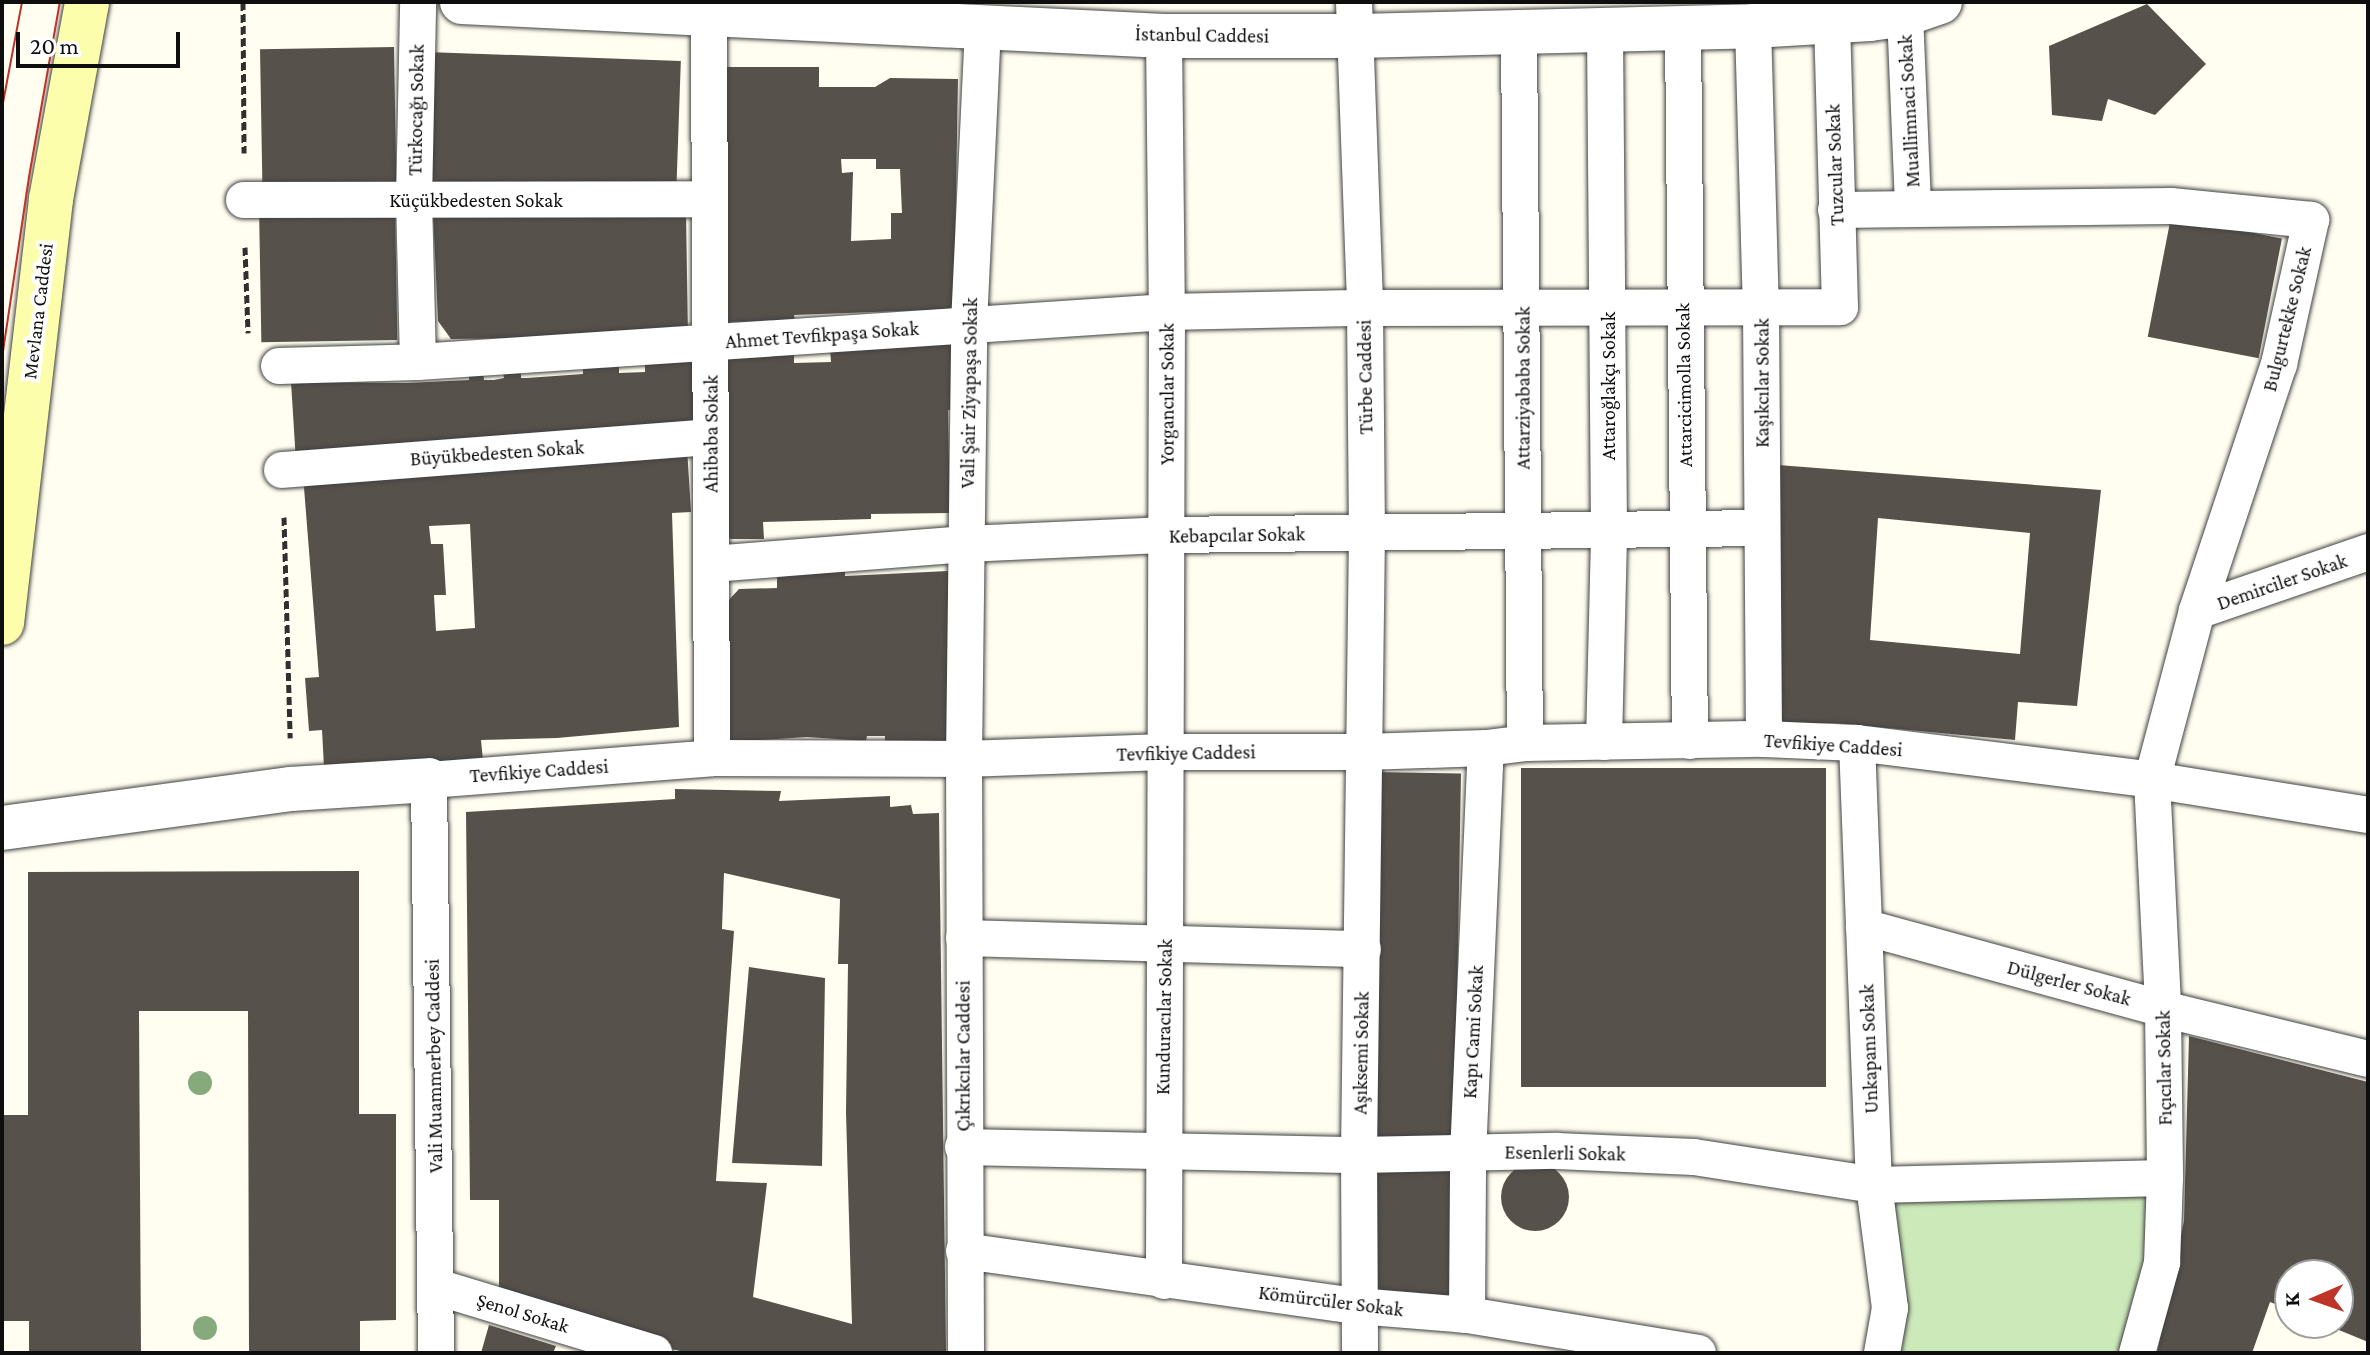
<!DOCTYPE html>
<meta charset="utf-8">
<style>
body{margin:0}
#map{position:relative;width:2370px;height:1355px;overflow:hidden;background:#fffef0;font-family:"Crimson Pro",serif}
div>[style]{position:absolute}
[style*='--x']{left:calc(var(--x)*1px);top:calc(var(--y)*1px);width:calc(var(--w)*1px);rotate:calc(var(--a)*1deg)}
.green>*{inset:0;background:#cce9ba}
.building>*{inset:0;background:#57514b;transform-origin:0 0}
.round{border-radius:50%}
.path>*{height:5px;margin-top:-2.5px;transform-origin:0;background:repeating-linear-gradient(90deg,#303030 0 8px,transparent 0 12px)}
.roads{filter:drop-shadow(0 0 2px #414141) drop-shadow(0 0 2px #414141)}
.pedestrian>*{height:36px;margin:-18px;padding:0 18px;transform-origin:18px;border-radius:18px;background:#fff}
.minor>*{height:44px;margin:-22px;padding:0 22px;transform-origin:22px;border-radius:22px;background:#fff}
.tertiary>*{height:44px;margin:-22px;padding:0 22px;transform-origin:22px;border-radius:22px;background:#fff}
.secondary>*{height:44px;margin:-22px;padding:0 22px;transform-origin:22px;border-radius:22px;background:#fcfeac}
.tram>*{height:2px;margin:-1px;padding:0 1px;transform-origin:1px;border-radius:1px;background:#be3427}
.trees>*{width:24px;height:24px;margin:-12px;border-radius:50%;background:#87aa7d}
span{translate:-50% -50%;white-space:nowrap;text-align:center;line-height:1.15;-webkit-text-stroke:8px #fff;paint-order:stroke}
.street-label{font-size:20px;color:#0e0e0e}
.frame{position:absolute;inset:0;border:4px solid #0e0e0e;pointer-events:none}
.north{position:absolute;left:2274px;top:1259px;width:80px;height:80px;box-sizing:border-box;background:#fff;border:2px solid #9f9f9f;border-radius:50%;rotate:268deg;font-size:22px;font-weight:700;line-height:32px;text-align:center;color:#0e0e0e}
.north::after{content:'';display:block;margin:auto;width:28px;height:36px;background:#be3427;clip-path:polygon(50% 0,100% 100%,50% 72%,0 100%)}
.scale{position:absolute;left:16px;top:32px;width:164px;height:36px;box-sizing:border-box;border:4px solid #0e0e0e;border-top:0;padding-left:10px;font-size:24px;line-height:28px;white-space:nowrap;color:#0e0e0e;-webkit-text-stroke:6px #fff;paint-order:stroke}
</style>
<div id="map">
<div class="green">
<i style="clip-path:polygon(2147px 1192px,2145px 1262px,2120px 1353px,1896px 1353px,1894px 1197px)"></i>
</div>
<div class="building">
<i style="clip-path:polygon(2147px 4px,2206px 64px,2155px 115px,2108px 99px,2102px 121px,2052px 115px,2049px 46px)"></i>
<i style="left:394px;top:47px;width:137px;height:134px;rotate:89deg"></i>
<i style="left:426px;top:52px;width:255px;height:138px;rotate:2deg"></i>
<i style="clip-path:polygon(evenodd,722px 67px,819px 67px,819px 87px,875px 87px,890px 78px,958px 79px,954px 309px,794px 315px,795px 321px,723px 322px,722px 67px,841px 159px,876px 159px,876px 169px,900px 169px,902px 213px,891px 213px,891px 239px,851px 241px,853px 172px,842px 173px,841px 159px)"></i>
<i style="left:395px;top:205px;width:135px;height:136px;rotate:89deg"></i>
<i style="clip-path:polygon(433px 211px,686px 213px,688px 336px,451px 339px,438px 321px)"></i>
<i style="left:2171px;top:217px;width:113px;height:122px;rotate:11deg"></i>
<i style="clip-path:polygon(952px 342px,955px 410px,948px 410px,950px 513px,871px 514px,871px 519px,763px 522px,764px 539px,731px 539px,722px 533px,721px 359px,794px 355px,794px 363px,831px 362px,830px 348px)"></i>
<i style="clip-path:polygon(694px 361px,697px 433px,296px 462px,291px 382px,406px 383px,469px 380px,469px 372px,483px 372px,484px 380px,494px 380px,504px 378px,503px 372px,521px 371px,521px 378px,527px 378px,583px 374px,583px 368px,619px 367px,619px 373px,645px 372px,645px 363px)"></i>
<i style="clip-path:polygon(evenodd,687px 448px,691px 512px,672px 513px,679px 727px,557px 738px,481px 740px,483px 760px,324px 767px,322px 730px,309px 731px,305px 678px,319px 677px,303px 475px,687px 448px,470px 524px,475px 628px,436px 631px,434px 595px,446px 595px,443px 544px,431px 544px,429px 526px,470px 524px)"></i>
<i style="clip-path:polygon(evenodd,1778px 465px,2101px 490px,2077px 706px,2018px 702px,2015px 740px,1834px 723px,1778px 723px,1778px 465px,1878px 518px,2030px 533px,2020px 654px,1870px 640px,1878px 518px)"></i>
<i style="clip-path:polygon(845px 569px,845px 576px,948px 571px,949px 743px,885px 742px,885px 736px,867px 736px,866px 741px,807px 737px,730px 742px,727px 602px,739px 589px,777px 588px,777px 577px)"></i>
<i style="left:1521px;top:768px;width:305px;height:319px"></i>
<i style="left:1374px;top:772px;width:87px;height:374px;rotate:1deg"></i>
<i style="clip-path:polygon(evenodd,675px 789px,781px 791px,779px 801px,890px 796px,890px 807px,911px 805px,913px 814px,939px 813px,946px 1353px,689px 1353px,594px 1332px,597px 1318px,499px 1287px,499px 1200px,470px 1200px,466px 812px,675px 799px,675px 789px,724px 873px,840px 899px,838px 964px,848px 964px,846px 1113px,852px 1324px,753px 1297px,767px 1183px,716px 1181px,734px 931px,722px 929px,724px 873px)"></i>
<i style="clip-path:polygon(359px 871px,359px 1114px,396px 1114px,396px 1320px,360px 1321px,360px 1353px,249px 1353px,248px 1011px,139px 1011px,141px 1353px,29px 1353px,29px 1321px,2px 1321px,2px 1115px,28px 1115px,28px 872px)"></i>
<i style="clip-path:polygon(749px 967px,825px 978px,822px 1166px,732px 1163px)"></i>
<i style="clip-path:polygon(2189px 1036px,2368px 1082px,2368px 1342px,2322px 1323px,2338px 1323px,2338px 1275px,2290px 1275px,2290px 1310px,2270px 1302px,2252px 1353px,2157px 1353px,2184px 1221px)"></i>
<i style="left:1369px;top:1161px;width:81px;height:140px"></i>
<i class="round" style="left:1501px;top:1163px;width:68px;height:68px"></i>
<i style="clip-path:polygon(489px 1325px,556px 1346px,553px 1353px,481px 1353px)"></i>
</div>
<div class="path">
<i style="--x:243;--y:2;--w:151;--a:89.6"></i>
<i style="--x:245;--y:247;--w:86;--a:88"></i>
<i style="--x:284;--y:517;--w:221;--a:88.4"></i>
</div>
<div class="roads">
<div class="pedestrian">
<i style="--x:1354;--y:2;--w:306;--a:87.9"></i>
<i style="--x:1365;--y:308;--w:225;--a:89.5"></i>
<i style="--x:1367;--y:533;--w:622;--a:90.74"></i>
<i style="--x:1359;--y:1155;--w:198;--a:89.7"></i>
<i style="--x:1905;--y:14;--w:194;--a:87.6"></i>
<i style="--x:709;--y:15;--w:743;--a:89.77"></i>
<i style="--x:1753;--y:26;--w:282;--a:88.4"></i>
<i style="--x:1761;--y:308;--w:431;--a:89.6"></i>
<i style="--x:1683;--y:29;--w:712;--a:89.44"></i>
<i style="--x:1519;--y:32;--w:711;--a:89.52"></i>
<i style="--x:1164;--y:36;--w:276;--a:89.4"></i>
<i style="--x:1167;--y:312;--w:969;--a:90.18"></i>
<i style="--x:244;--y:200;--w:465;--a:-0.1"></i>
<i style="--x:1836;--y:210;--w:335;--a:-0.7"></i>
<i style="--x:2171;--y:206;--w:141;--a:5.7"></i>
<i style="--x:2311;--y:220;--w:148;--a:102.5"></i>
<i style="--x:2279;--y:364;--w:260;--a:108.4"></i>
<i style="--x:2197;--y:611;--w:175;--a:104.9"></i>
<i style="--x:2152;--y:780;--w:229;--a:87.2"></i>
<i style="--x:2163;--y:1009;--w:169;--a:89.3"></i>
<i style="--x:2165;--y:1178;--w:85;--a:92"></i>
<i style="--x:2162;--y:1263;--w:93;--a:105.5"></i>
<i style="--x:418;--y:362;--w:161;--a:-91.4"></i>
<i style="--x:414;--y:201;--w:199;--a:-88.8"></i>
<i style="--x:279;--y:366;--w:139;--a:-1.6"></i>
<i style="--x:418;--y:362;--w:751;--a:-3.82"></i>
<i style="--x:1167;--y:312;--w:198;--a:-1.2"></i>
<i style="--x:1365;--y:308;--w:475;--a:-0.1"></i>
<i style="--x:1840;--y:307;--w:285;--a:-91.6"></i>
<i style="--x:282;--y:470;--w:430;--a:-4.4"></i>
<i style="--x:712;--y:564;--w:255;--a:-4.5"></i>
<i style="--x:966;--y:544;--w:201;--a:-2.6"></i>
<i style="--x:1167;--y:535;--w:595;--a:-0.67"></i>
<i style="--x:2197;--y:611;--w:181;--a:-19"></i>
<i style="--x:1604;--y:742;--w:212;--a:-88.6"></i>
<i style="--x:1609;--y:530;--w:500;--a:-90.46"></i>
<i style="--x:1857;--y:743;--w:442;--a:87.8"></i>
<i style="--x:1874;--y:1185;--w:124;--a:82.6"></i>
<i style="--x:1890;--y:1308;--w:46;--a:100.1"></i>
<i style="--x:1864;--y:927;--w:310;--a:15.3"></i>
<i style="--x:2163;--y:1009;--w:211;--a:13.7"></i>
<i style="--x:964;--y:938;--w:399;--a:1.6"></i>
<i style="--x:963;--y:1147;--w:396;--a:1.2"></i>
<i style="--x:1359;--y:1155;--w:198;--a:-1.2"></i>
<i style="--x:1557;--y:1151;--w:137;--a:2.5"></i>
<i style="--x:1694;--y:1157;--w:182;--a:8.8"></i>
<i style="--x:1874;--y:1185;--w:291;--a:-1.4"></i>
<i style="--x:964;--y:1251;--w:397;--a:8"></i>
<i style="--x:1357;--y:1306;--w:110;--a:4.7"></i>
<i style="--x:1467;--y:1315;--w:234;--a:9.3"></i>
<i style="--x:437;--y:1287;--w:227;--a:16.9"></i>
<i style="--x:1467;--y:1315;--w:159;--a:-89.6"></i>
<i style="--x:1468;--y:1156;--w:408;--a:-87.5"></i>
<i style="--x:436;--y:1353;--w:573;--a:-90.7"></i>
<i style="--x:429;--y:780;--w:284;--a:-4.4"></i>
<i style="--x:712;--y:758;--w:252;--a:0.2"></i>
<i style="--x:964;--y:759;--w:201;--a:-2"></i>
<i style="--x:1165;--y:752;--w:200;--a:0"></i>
<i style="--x:1365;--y:752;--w:121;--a:-1.9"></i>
<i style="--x:1486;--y:748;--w:39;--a:-7"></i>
<i style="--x:1525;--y:743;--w:239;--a:-1"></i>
<i style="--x:1764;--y:739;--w:93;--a:2.5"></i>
<i style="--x:1857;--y:743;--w:297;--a:7.1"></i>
<i style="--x:2152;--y:780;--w:219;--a:9.2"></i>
<i style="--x:966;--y:1353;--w:594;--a:-90.19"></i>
<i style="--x:964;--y:759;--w:435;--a:-89.3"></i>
<i style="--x:969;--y:324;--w:297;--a:-87.3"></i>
</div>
<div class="minor">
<i style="--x:2;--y:828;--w:292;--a:-7.7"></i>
<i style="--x:291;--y:789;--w:138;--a:-3.7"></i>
</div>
<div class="tertiary">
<i style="--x:462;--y:2;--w:703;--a:2.77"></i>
<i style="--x:1164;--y:36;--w:193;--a:0"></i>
<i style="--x:1357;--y:36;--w:396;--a:-1.4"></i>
<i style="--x:1753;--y:26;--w:117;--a:-3.4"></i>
<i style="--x:1870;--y:19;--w:35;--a:-8"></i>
<i style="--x:1905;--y:14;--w:37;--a:-19"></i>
</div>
<div class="secondary">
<i style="--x:2;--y:623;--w:427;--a:-83.4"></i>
<i style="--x:51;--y:199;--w:200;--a:-79.6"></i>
</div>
</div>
<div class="tram">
<i style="--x:2;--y:108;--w:108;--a:-79.3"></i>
<i style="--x:2;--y:358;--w:183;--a:-81.5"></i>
<i style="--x:29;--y:177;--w:178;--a:-80"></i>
</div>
<div class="trees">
<i style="left:200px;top:1083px"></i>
<i style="left:205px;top:1328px"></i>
</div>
<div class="street-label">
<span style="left:1202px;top:35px;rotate:1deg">İstanbul Caddesi</span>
<span style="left:416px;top:110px;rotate:-89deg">Türkocağı Sokak</span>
<span style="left:1909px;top:111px;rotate:-93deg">Muallimnaci Sokak</span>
<span style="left:1835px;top:165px;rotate:-92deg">Tuzcular Sokak</span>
<span style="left:476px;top:200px">Küçükbedesten Sokak</span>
<span style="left:38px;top:311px;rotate:-83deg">Mevlana Caddesi</span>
<span style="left:2287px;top:319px;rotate:-76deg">Bulgurtekke Sokak</span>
<span style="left:822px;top:335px;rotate:-4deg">Ahmet Tevfikpaşa Sokak</span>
<span style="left:1365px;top:377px;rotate:-91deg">Türbe Caddesi</span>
<span style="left:1762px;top:383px;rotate:-90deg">Kaşıkcılar Sokak</span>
<span style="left:1684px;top:385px;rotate:-91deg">Attarcicimolla Sokak</span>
<span style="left:1608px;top:386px;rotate:-90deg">Attaroğlakçı Sokak</span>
<span style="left:1523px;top:388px;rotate:-90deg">Attarziyababa Sokak</span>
<span style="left:969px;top:393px;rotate:-89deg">Vali Şair Ziyapaşa Sokak</span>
<span style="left:1167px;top:394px;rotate:-90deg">Yorgancılar Sokak</span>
<span style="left:711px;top:434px;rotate:-90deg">Ahibaba Sokak</span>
<span style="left:497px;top:453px;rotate:-4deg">Büyükbedesten Sokak</span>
<span style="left:1237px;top:535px;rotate:-1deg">Kebapcılar Sokak</span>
<span style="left:2282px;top:582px;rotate:-19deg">Demirciler Sokak</span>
<span style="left:1833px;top:745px;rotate:4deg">Tevfikiye Caddesi</span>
<span style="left:1186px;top:753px;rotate:-1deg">Tevfikiye Caddesi</span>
<span style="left:539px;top:771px;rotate:-4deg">Tevfikiye Caddesi</span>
<span style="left:2069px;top:983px;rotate:15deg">Dülgerler Sokak</span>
<span style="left:1164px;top:1017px;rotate:-89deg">Kunduracılar Sokak</span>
<span style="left:1473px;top:1032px;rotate:-87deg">Kapı Cami Sokak</span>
<span style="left:1869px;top:1049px;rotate:-92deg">Unkapanı Sokak</span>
<span style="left:1361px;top:1053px;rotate:-89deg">Aşıksemi Sokak</span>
<span style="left:963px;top:1056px;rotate:-90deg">Çıkrıkcılar Caddesi</span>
<span style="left:434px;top:1066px;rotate:-91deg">Vali Muammerbey Caddesi</span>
<span style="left:2164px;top:1068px;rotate:-91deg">Fıçıcılar Sokak</span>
<span style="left:1565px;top:1153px;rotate:1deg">Esenlerli Sokak</span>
<span style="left:1331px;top:1301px;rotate:7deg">Kömürcüler Sokak</span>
<span style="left:523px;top:1313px;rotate:17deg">Şenol Sokak</span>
</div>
<div class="frame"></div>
<div class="north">K</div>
<div class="scale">20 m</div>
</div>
